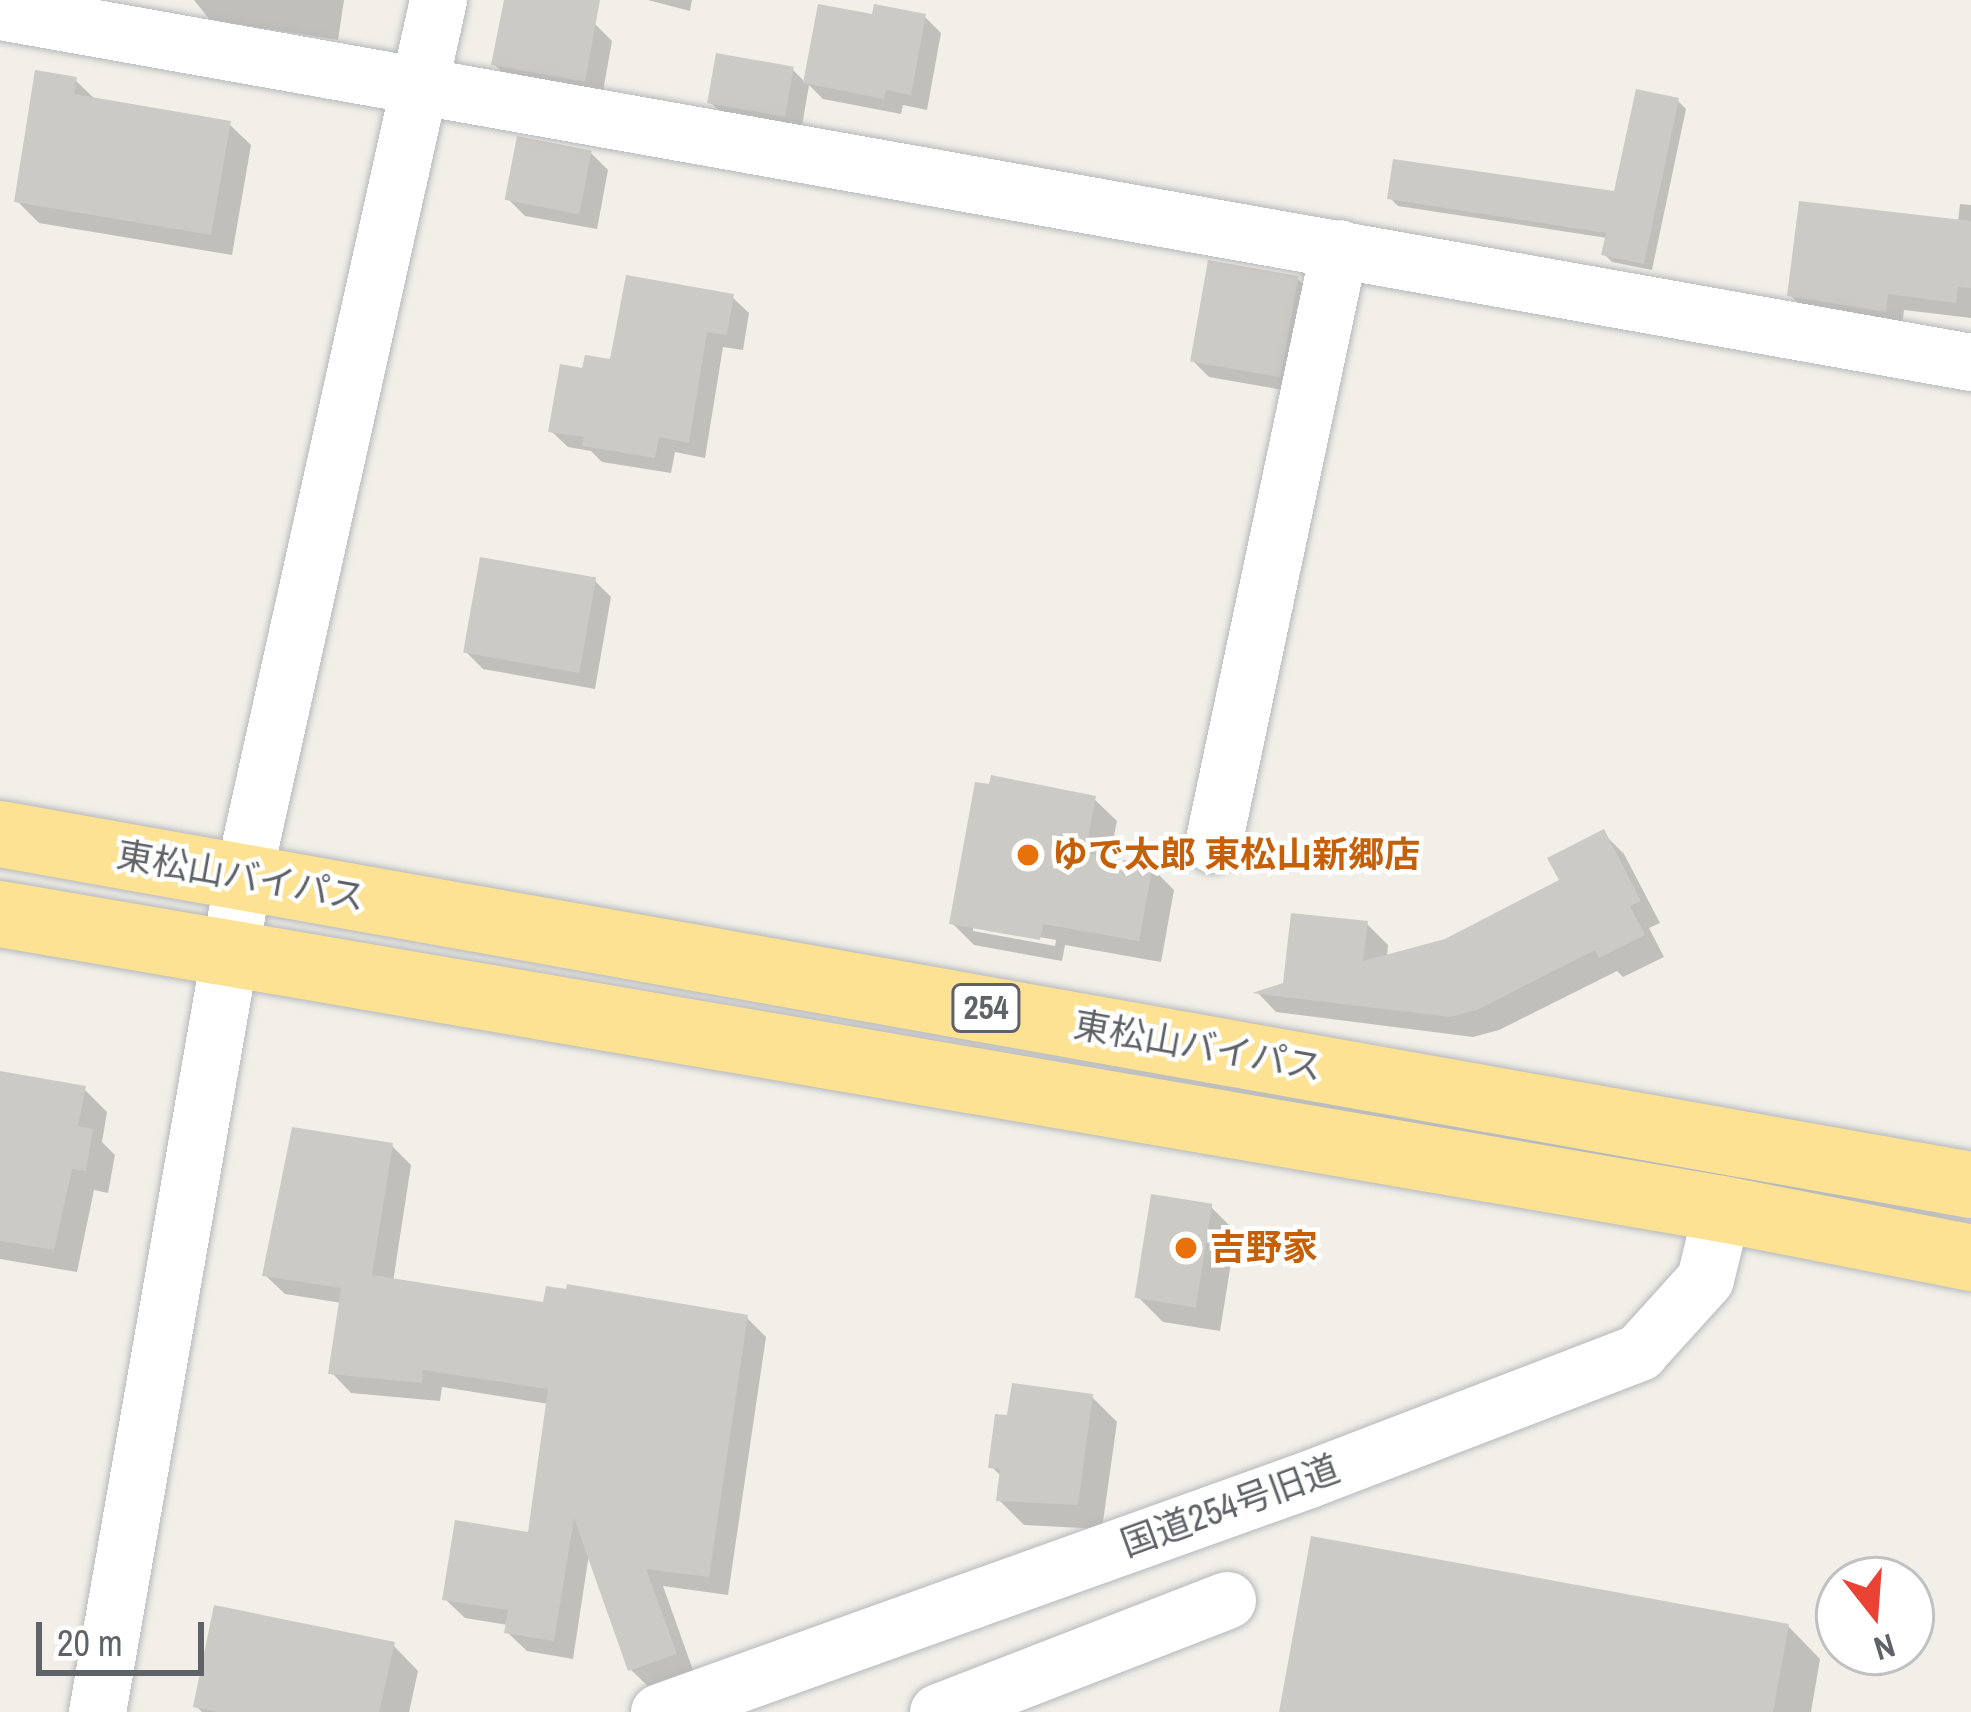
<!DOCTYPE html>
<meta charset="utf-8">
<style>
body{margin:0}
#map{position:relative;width:1971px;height:1712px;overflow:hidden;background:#f1efe8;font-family:"Archivo Narrow","Noto Sans JP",sans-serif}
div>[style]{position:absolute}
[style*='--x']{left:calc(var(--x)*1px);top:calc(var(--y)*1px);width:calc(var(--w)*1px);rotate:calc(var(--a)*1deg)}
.shadow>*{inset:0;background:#0003}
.building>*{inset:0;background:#cccac5;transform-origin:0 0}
.roads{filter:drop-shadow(0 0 3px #b5b8bc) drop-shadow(0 0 3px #b5b8bc)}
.minor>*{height:57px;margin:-28.5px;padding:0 28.5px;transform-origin:28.5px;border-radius:28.5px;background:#fff}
.highway>*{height:66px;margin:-33px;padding:0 33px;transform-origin:33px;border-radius:33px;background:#fde293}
.dots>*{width:33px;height:33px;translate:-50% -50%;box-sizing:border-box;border:6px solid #fff;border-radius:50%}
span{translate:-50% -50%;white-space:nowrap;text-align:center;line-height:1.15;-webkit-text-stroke:9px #fff;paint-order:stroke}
.shield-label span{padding:3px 9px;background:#fff;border:3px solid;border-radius:9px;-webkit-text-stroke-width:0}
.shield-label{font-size:33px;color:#5f6368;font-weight:700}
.food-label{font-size:36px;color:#c56008;font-weight:700}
.left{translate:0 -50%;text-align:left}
.street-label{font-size:36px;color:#5f6368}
.north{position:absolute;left:1815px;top:1556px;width:120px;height:120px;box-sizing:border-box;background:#fff;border:3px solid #bfc1c3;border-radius:50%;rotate:163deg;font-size:33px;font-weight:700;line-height:48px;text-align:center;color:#5f6368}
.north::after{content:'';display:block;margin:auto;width:42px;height:54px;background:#ea4335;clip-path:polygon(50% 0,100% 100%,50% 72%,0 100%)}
.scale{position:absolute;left:36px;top:1622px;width:168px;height:54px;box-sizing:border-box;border:6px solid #5f6368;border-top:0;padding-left:15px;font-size:36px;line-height:42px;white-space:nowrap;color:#5f6368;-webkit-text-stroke:9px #fff;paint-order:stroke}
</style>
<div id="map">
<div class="shadow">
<i style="clip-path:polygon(194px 0,344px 0,338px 40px,210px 20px)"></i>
<i style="clip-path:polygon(648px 0,692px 0,690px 11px)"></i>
<i style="clip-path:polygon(924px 16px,941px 33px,927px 110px,903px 105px,901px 114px,823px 99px,809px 85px,801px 132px,727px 119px,710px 102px,792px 69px,806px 83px,875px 17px)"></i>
<i style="clip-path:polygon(595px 24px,612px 41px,602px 97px,511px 81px,494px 64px)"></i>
<i style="clip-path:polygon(75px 80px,97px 101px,229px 124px,251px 145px,232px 255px,39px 223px,17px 201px)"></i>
<i style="clip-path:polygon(1678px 101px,1686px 109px,1652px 270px,1612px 262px,1604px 254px,1607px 238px,1398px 206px,1390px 198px,1617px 194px)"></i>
<i style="clip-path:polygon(591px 153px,608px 170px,597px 229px,525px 216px,508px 199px)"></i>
<i style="clip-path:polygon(1960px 204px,1971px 205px,1971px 318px,1904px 310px,1902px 327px,1807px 312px,1790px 295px,1958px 222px)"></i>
<i style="clip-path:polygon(1298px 279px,1315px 296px,1294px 392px,1209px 377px,1192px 360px)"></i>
<i style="clip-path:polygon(732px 297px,749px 313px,743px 350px,723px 347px,705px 458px,675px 452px,671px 473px,602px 462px,591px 451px,568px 447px,551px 431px,585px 372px)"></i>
<i style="clip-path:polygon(594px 580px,611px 597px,595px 689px,483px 669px,466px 652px)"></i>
<i style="clip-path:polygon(evenodd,992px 787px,1094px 799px,1117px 821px,1109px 861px,1152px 868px,1174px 890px,1161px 962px,1065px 945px,1062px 961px,974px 945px,952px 923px,992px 787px,973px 925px,1056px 940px,1055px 946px,973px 931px,973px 925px)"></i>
<i style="clip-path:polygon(1603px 833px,1624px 854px,1660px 923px,1649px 928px,1664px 957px,1623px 977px,1617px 971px,1499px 1030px,1473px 1037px,1276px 1012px,1258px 993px,1286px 985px,1367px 924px,1388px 945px,1387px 958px,1446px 942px,1563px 882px)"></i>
<i style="clip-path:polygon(0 1074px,84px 1089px,107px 1112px,102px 1142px,115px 1155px,108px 1193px,94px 1190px,77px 1272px,0 1259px)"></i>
<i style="clip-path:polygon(392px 1146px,411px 1165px,393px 1282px,545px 1306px,747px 1318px,766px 1337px,728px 1595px,663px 1586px,694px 1673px,650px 1688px,630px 1669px,589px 1554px,573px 1659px,527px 1651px,507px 1632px,508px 1625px,465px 1618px,445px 1599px,530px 1535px,549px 1404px,442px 1387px,440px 1401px,351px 1393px,332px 1373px,342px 1303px,285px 1294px,265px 1275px)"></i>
<i style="clip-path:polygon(1211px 1207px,1236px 1232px,1220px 1331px,1163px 1322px,1138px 1297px)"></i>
<i style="clip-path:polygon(1092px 1397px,1117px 1422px,1102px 1529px,1024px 1525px,999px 1500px,1002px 1477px,991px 1466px)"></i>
<i style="clip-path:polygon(1788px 1626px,1820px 1659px,1811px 1712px,1282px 1712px)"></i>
<i style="clip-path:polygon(393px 1645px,418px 1671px,409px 1712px,202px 1712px,196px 1706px)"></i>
</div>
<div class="building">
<i style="clip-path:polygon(504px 0,600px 0,585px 82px,491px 65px)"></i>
<i style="clip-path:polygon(818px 4px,872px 14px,874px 4px,926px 14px,911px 95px,886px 90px,884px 99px,803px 83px)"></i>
<i style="left:716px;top:53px;width:79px;height:51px;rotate:10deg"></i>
<i style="clip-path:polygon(35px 70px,77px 77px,74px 94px,231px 121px,211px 235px,14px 202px)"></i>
<i style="clip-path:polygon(1636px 89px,1679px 98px,1644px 264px,1601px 255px,1606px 233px,1387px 199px,1393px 159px,1614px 191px)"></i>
<i style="left:517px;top:136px;width:76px;height:65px;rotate:11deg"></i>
<i style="clip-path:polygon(1799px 201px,1971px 221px,1971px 288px,1958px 287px,1956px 303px,1888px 294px,1886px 312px,1787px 296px)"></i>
<i style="left:1208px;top:260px;width:92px;height:103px;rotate:10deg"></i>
<i style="clip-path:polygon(626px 275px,734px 294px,727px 335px,707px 332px,689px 443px,659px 437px,655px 458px,582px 446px,584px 437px,548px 432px,560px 364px,582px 368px,585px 355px,610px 359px)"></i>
<i style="left:480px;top:557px;width:118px;height:97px;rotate:10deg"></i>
<i style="clip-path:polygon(991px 775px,1096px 796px,1085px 853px,1153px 865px,1139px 941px,1043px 924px,1040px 940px,949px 924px,975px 782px,989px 784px)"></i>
<i style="clip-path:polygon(1604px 829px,1641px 901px,1630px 906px,1645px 935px,1599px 958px,1595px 950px,1477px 1010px,1450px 1017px,1252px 993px,1283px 983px,1291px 913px,1368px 921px,1363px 961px,1445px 939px,1559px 880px,1547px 858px)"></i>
<i style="clip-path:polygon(0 1071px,86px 1086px,78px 1126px,93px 1129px,86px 1171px,72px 1169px,54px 1250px,0 1241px)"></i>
<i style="clip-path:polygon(292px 1127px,393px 1143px,372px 1275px,543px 1302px,546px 1286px,566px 1289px,567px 1284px,748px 1315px,709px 1577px,646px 1569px,677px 1654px,628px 1671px,574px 1518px,554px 1641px,504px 1633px,508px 1610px,442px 1600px,455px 1520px,528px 1532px,548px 1389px,423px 1370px,422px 1383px,328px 1374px,341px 1288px,262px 1276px)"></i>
<i style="left:1151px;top:1194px;width:62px;height:105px;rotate:9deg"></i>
<i style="clip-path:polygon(1012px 1383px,1093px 1394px,1078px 1505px,996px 1501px,1000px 1469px,988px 1468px,995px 1414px,1007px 1415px)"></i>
<i style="clip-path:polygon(1311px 1536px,1789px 1624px,1773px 1712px,1279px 1712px)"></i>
<i style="clip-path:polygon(214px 1605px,395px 1642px,379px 1712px,218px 1712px,193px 1707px)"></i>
</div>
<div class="roads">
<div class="minor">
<i style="--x:0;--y:11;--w:2002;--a:10.1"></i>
<i style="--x:1213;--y:844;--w:609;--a:-78.06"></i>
<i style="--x:97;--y:1712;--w:849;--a:-80.09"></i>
<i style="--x:243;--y:876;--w:897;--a:-77.45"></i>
<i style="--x:659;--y:1712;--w:690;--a:-19.72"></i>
<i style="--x:1309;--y:1479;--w:354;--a:-21"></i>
<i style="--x:1639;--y:1352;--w:98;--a:-47.9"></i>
<i style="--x:1705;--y:1279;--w:72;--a:-76.3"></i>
<i style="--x:938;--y:1712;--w:310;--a:-21.2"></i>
</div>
<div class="highway">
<i style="--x:0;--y:834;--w:2002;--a:10.1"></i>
<i style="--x:0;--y:914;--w:1747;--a:9.72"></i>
<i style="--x:1722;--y:1209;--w:254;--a:11.1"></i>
</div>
</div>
<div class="dots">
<i style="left:1028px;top:855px;background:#e8710a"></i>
<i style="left:1186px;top:1248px;background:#e8710a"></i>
</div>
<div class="shield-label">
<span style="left:986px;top:1008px">254</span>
</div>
<div class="food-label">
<span class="left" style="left:1052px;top:855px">ゆで太郎 東松山新郷店</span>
<span class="left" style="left:1210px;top:1248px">吉野家</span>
</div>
<div class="street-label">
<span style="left:241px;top:876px;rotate:10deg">東松山バイパス</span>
<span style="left:1198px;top:1046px;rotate:10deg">東松山バイパス</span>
<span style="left:1230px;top:1506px;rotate:-20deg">国道254号旧道</span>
</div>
<div class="north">N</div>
<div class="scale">20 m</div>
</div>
